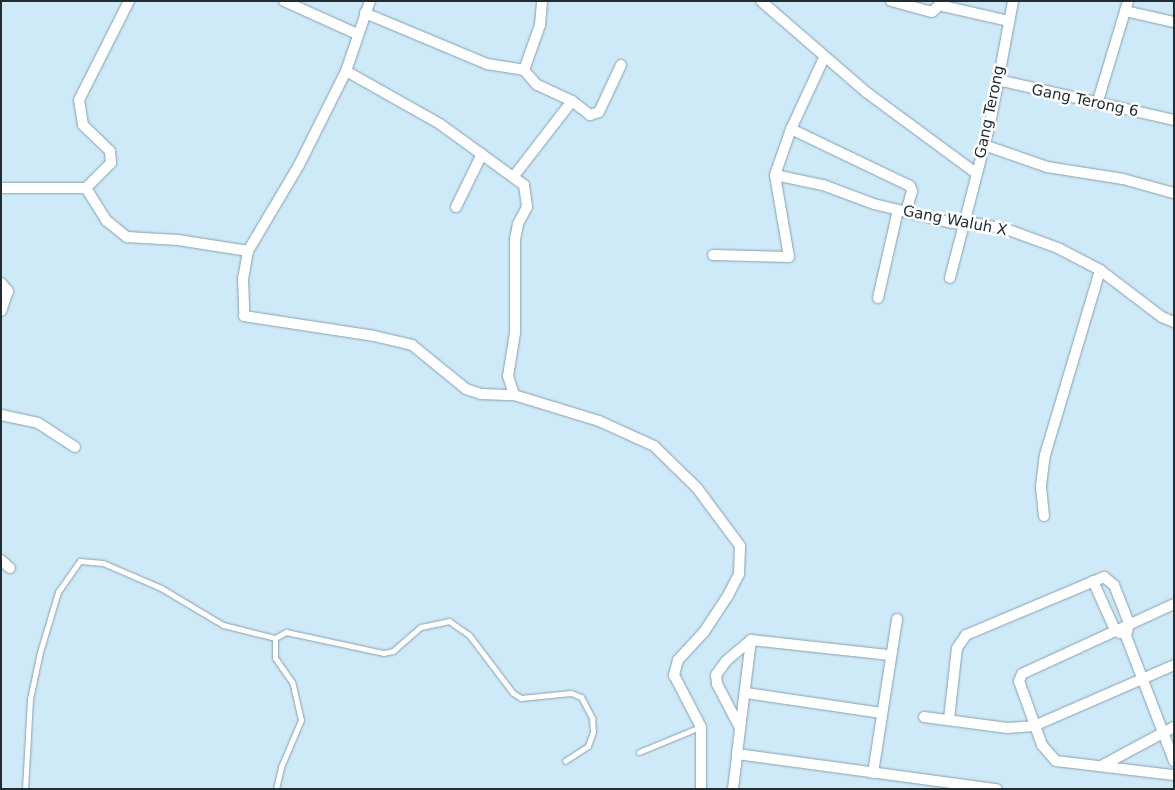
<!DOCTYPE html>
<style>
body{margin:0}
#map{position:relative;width:1175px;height:790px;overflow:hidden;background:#cee9f8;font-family:"DejaVu Sans",sans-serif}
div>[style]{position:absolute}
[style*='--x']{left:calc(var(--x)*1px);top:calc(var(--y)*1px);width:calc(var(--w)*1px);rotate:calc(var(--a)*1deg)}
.roads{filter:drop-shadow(0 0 1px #87a0af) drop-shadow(0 0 1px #87a0af)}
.service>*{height:5px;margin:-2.5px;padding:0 2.5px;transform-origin:2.5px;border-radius:2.5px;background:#fff}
.minor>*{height:10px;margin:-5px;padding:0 5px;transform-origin:5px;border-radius:5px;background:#fff}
span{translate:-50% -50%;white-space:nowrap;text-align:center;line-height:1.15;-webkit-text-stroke:5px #fff;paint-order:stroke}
.street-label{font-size:15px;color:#222d32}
.frame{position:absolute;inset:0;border:2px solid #222d32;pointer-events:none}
</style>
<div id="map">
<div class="roads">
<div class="service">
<i style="--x:639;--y:752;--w:66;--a:-22.3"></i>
<i style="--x:25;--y:789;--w:90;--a:-86.8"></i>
<i style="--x:30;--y:699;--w:48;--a:-78"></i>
<i style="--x:40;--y:652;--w:63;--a:-73.3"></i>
<i style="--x:58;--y:592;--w:38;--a:-55"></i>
<i style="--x:80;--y:561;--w:23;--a:5"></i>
<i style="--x:103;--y:563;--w:63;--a:23.3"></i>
<i style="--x:161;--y:588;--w:72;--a:30.8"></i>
<i style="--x:223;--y:625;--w:54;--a:14"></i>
<i style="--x:276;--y:789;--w:23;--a:-77"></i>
<i style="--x:281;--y:767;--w:51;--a:-66.9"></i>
<i style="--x:301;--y:720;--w:39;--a:-103"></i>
<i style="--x:292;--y:682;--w:29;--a:-125"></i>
<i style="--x:275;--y:658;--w:20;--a:-90"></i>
<i style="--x:275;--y:638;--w:13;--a:-29"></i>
<i style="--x:286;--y:632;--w:99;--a:12.2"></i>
<i style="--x:383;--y:653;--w:10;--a:-11"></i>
<i style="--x:393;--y:651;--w:37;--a:-41"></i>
<i style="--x:421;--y:627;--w:29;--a:-12"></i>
<i style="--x:449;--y:621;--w:24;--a:35"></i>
<i style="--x:469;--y:635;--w:73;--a:52.8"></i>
<i style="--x:513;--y:693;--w:9;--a:32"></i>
<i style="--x:521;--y:698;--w:50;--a:-5.7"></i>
<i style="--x:571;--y:693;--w:11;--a:22"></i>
<i style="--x:581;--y:697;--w:24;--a:62"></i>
<i style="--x:592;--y:718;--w:14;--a:86"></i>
<i style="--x:593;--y:732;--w:15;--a:110"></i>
<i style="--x:588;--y:746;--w:27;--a:147"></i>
</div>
<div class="minor">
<i style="--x:284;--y:1;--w:80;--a:24.3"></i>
<i style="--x:370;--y:1;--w:74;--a:108.9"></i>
<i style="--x:346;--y:71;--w:108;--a:29.4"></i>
<i style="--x:440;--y:124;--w:104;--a:36"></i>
<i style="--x:524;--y:185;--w:22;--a:82"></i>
<i style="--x:527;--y:207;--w:19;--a:118"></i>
<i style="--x:518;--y:224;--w:15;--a:101"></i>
<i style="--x:515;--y:239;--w:94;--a:90"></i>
<i style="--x:515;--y:333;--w:44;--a:99.2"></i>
<i style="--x:508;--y:376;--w:20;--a:72"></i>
<i style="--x:514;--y:395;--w:89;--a:17"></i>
<i style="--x:599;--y:421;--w:60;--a:24.4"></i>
<i style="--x:654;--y:446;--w:60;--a:44.3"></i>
<i style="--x:697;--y:488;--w:72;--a:53.4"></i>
<i style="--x:740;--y:546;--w:28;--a:92"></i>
<i style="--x:739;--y:574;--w:22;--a:117"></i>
<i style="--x:729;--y:594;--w:45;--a:123.3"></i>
<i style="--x:704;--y:632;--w:38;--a:133"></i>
<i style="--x:678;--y:660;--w:16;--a:105"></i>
<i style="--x:674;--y:675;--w:59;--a:62.6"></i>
<i style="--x:701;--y:727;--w:62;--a:90"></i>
<i style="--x:761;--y:1;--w:139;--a:40.9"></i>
<i style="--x:866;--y:92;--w:137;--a:36.4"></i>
<i style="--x:891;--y:1;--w:42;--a:15"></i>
<i style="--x:932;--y:12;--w:16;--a:-43"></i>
<i style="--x:943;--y:6;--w:68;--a:12.8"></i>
<i style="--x:1125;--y:11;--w:50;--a:12.7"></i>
<i style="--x:365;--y:13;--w:132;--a:22.7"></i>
<i style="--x:487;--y:64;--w:37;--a:9"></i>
<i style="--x:824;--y:58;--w:78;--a:114.9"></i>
<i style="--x:791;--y:129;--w:132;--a:25.6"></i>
<i style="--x:910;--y:186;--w:5;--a:68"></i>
<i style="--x:912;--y:191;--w:22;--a:106"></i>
<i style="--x:998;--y:80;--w:180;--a:12.8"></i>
<i style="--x:572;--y:101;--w:23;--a:38"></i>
<i style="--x:590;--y:115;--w:9;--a:-18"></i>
<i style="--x:599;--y:112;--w:52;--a:-64.9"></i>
<i style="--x:1097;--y:104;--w:108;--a:-73.2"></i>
<i style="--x:984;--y:145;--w:67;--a:19.2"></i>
<i style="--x:1047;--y:167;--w:77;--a:9"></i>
<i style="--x:1123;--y:179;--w:53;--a:15.4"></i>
<i style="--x:775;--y:175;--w:49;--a:11.8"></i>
<i style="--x:823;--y:185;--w:54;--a:20.4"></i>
<i style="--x:874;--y:204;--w:80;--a:13.7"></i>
<i style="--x:952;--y:223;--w:15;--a:-4"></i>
<i style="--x:967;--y:222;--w:40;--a:10"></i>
<i style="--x:1006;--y:229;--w:55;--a:20.1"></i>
<i style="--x:1058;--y:248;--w:47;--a:27.6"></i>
<i style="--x:1100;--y:270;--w:78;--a:37.2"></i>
<i style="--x:1162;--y:317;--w:13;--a:23"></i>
<i style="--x:514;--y:176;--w:95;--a:-52.3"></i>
<i style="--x:572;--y:101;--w:38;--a:-155"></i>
<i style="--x:537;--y:85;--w:20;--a:-131"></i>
<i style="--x:524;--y:70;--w:48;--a:-70.4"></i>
<i style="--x:540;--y:25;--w:24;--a:-85"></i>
<i style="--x:1;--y:188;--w:85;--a:0"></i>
<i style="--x:86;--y:188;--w:35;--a:-45"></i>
<i style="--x:111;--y:163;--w:12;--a:-95"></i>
<i style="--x:110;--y:151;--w:37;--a:-136"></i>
<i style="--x:83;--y:125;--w:25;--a:-99"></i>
<i style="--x:79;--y:100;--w:111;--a:-63.2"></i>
<i style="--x:86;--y:188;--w:39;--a:58"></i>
<i style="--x:107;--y:221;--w:26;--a:39"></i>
<i style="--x:127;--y:237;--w:51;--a:3.4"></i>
<i style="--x:178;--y:240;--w:71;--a:8.9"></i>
<i style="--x:248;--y:251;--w:100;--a:-59.3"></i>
<i style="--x:299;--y:165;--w:105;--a:-63.4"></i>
<i style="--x:456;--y:207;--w:59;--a:-63.9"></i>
<i style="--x:248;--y:251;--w:27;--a:100"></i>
<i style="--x:243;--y:278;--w:38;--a:88"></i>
<i style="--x:244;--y:316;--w:132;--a:8.7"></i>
<i style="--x:374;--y:336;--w:39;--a:13"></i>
<i style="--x:412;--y:345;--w:70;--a:39.2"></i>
<i style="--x:466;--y:389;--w:16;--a:18"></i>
<i style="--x:481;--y:394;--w:33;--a:2"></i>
<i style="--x:713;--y:255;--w:76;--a:1.5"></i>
<i style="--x:789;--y:257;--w:83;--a:-99.7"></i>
<i style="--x:775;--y:175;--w:49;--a:-70.8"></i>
<i style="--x:950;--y:278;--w:164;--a:-75.5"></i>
<i style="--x:991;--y:119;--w:120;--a:-79.4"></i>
<i style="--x:1;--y:283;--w:11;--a:49"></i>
<i style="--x:8;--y:291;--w:21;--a:109"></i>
<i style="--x:878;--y:298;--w:90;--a:-77.2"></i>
<i style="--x:1;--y:415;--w:38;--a:12"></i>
<i style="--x:38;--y:423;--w:44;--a:33"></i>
<i style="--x:1044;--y:516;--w:30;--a:-96"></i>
<i style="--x:1041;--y:486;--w:31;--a:-83"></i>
<i style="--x:1045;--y:455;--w:193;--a:-73.4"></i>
<i style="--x:1;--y:560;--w:12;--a:42"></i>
<i style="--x:1093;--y:581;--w:54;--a:65.8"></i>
<i style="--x:1115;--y:630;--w:6;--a:31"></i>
<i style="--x:1174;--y:604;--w:167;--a:155.3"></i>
<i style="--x:1022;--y:674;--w:8;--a:113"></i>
<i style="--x:1019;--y:681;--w:68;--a:70.2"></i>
<i style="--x:1042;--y:745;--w:21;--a:49"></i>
<i style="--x:1056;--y:761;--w:119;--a:6.8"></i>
<i style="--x:746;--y:693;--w:137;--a:8.4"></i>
<i style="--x:924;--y:717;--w:84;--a:7.5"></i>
<i style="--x:1007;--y:728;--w:27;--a:-4"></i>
<i style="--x:1034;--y:726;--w:153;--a:-23.5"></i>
<i style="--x:949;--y:719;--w:71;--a:-83.6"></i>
<i style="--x:957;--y:648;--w:16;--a:-55"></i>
<i style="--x:966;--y:635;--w:150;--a:-22.8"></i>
<i style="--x:1104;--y:577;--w:13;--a:39"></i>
<i style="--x:1114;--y:585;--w:41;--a:68.5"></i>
<i style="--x:1129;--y:623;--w:13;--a:103"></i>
<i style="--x:1126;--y:636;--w:134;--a:69"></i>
<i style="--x:740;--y:728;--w:50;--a:-117.6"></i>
<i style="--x:717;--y:684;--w:9;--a:-96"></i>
<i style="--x:716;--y:675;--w:17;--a:-54"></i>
<i style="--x:726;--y:661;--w:33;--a:-40"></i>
<i style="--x:751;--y:640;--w:140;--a:6.2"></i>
<i style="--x:737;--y:754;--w:115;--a:-83"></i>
<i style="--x:1103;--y:765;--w:81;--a:-28.2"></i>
<i style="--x:873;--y:773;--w:156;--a:-81.1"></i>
<i style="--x:733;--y:789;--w:35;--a:-83"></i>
<i style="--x:737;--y:754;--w:262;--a:7.7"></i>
</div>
</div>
<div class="street-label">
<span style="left:1085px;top:101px;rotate:12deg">Gang Terong 6</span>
<span style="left:990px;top:112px;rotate:-78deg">Gang Terong</span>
<span style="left:955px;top:221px;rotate:11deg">Gang Waluh X</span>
</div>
<div class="frame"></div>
</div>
